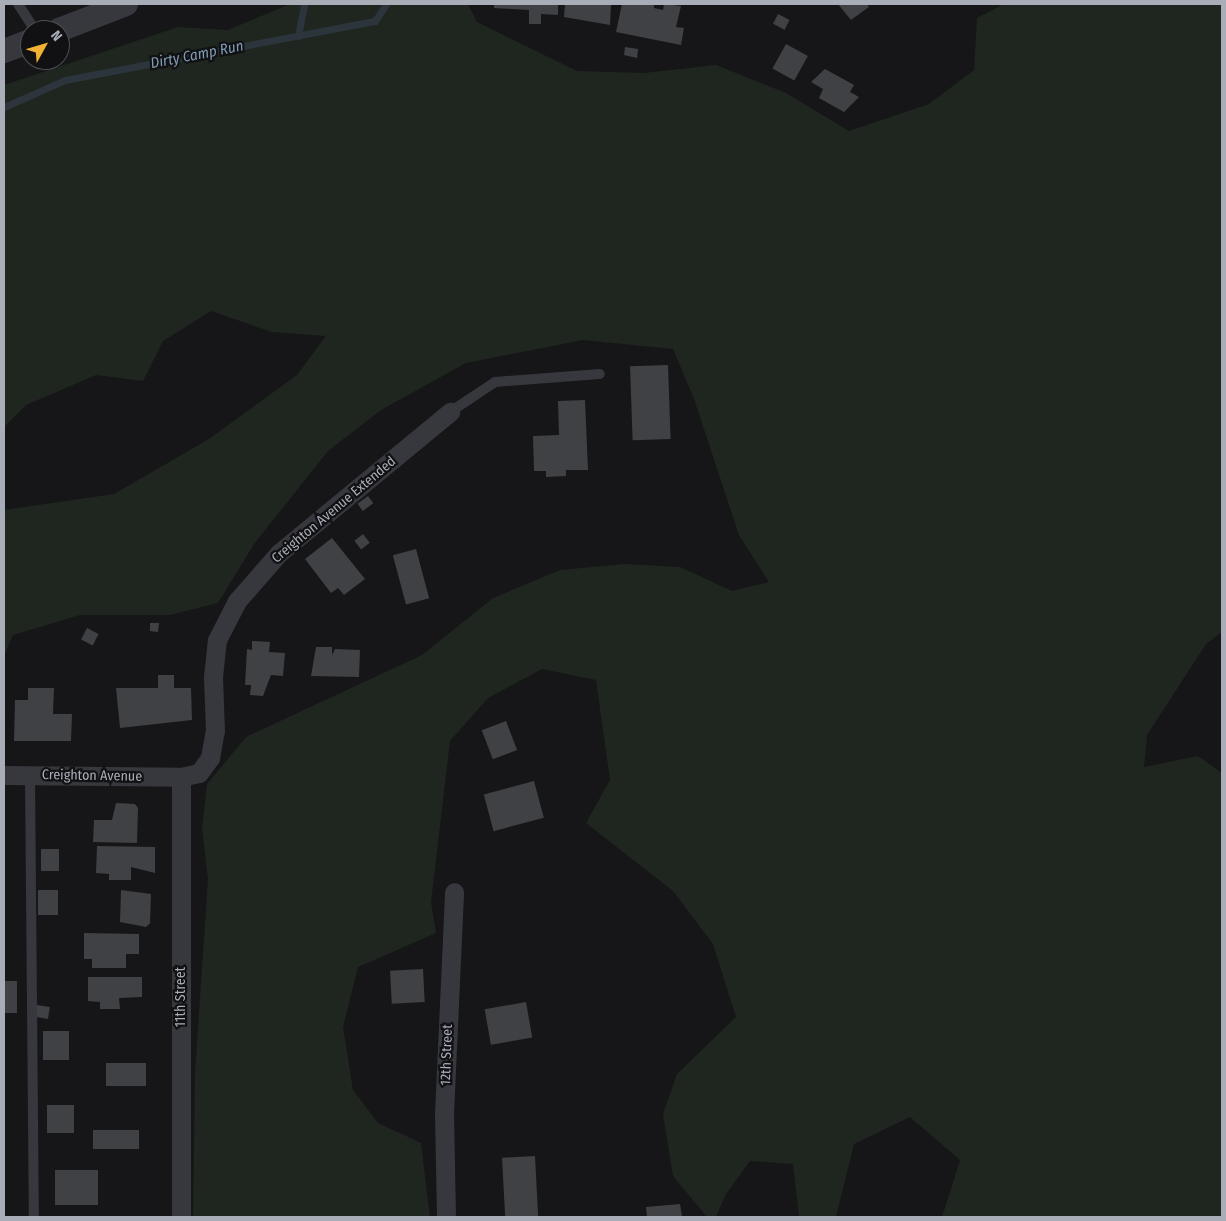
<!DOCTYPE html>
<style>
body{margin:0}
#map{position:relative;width:1226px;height:1221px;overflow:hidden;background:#161618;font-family:"Fira Sans Condensed",sans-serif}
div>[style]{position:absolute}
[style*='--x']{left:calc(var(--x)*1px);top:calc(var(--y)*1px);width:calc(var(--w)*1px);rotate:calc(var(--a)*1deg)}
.green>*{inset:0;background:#1e261f}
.stream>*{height:7px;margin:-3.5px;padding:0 3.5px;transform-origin:3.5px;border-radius:3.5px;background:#2c353c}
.building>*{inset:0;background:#404145;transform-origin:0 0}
.service>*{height:10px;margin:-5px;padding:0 5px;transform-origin:5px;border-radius:5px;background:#37383d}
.minor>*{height:19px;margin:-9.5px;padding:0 9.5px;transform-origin:9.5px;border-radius:9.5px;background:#37383d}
.tertiary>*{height:24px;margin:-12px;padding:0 12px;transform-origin:12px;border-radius:12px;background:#37383d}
span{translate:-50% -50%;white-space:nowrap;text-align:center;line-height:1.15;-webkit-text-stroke:4.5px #111113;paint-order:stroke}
.street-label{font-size:14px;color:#a8adb8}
.water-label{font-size:15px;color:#7f9bb3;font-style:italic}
.frame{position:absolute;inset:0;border:5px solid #a8adb8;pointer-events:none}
.north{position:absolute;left:20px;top:20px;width:50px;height:50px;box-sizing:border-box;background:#111113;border:1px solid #4d4f55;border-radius:50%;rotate:51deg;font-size:14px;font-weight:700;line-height:20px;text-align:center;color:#a8adb8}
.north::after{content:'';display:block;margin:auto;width:18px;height:22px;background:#f2b134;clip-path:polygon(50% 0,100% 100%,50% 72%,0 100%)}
</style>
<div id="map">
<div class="green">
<i style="clip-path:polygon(290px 4px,468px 4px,477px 22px,577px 71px,644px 73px,716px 65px,786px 93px,849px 131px,929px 104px,974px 70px,977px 18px,1004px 4px,1222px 4px,1222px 632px,1206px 644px,1147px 735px,1144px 767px,1198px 756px,1222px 773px,1222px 1217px,942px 1217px,960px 1160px,910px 1117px,854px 1144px,836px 1217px,799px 1217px,793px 1164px,750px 1161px,726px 1194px,716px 1217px,707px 1217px,673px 1176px,663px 1114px,677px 1074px,736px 1017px,713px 944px,673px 891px,586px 823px,610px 780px,596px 680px,542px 669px,488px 698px,450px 741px,431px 902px,436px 933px,358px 967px,343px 1027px,353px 1090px,378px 1123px,421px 1143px,430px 1217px,193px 1217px,195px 1073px,208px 879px,202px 829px,207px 784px,246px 737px,422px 655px,493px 598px,560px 570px,625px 564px,680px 567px,732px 591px,769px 582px,739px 535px,693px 396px,673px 349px,583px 340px,466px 363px,381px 410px,328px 451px,254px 544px,218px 603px,170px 615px,80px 615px,13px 635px,4px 656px,4px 510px,114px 494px,209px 439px,297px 375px,326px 336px,272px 332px,211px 311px,163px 341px,143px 381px,96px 375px,26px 405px,4px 427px,4px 85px,178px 27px,228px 30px)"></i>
</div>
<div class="stream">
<i style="--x:298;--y:36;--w:33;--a:-79"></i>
<i style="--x:4;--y:107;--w:67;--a:-23.9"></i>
<i style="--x:65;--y:80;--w:316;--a:-10.8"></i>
<i style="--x:375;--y:21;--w:20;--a:-57"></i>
</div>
<div class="building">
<i style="clip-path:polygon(494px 4px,558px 4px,558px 15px,541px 14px,541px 24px,529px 24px,529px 10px,494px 8px)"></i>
<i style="clip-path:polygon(565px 4px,611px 4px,610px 25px,564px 17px)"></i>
<i style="clip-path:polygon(622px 4px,654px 4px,654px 8px,663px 10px,664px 4px,681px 6px,676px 27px,684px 28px,681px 45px,616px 32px)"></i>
<i style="clip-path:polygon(838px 4px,867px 4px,869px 7px,851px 20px)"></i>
<i style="left:778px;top:14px;width:13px;height:11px;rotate:27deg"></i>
<i style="left:786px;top:44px;width:25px;height:28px;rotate:29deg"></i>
<i style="clip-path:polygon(625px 47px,638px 49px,637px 58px,624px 55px)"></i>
<i style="clip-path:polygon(825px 69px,854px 85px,850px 92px,859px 97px,844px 112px,819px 98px,823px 89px,811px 82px)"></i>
<i style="left:668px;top:365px;width:74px;height:38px;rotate:88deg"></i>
<i style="clip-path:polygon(585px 400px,588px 470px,566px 470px,566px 476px,546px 477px,546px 471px,534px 471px,533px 436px,559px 435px,558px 401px)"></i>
<i style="left:368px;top:496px;width:9px;height:13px;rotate:54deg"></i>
<i style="left:363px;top:534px;width:11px;height:11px;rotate:52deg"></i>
<i style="clip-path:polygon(332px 538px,365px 579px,344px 595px,338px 588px,331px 593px,305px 559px)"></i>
<i style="left:416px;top:549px;width:51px;height:24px;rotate:75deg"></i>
<i style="clip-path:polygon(150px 623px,159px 623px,158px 632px,150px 631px)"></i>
<i style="left:87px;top:628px;width:13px;height:13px;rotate:27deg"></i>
<i style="clip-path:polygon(252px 641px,270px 642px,269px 652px,285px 653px,283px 676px,271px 675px,263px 696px,250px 695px,251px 685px,245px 685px,247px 649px,252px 650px)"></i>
<i style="clip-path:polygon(316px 647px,332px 647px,332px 655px,335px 649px,360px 650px,359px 677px,311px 676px)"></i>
<i style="clip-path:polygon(158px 675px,174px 675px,174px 688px,191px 688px,192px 720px,120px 728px,116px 688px,158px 688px)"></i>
<i style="clip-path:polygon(28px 688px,54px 688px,53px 714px,72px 714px,71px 741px,14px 741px,15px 700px,28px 700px)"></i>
<i style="left:506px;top:721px;width:31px;height:26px;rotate:69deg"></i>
<i style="left:534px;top:781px;width:38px;height:52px;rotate:75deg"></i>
<i style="clip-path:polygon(116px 803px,135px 804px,138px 808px,137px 843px,93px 842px,94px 820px,112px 820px)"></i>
<i style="clip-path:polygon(97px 846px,155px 847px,155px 873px,131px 867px,131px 880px,109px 880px,109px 874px,96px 873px)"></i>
<i style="left:41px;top:849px;width:18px;height:22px"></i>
<i style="left:38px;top:890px;width:20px;height:25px"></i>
<i style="clip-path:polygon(121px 890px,151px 894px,150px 923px,146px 927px,120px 922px)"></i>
<i style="clip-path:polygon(84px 933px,139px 934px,139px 954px,126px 954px,126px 968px,92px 968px,92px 959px,84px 959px)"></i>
<i style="left:423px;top:969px;width:33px;height:33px;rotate:87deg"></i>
<i style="clip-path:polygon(88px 977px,142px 977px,142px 997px,119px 998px,120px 1009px,100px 1009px,100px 1002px,88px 1001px)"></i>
<i style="left:17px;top:981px;width:32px;height:13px;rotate:90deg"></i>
<i style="left:526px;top:1002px;width:36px;height:42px;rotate:80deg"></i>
<i style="left:37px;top:1005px;width:13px;height:12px;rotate:9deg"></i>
<i style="left:43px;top:1031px;width:26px;height:29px"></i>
<i style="left:106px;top:1063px;width:40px;height:23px"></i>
<i style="left:47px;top:1105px;width:27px;height:28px"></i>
<i style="left:93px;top:1130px;width:46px;height:19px"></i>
<i style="left:535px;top:1156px;width:61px;height:33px;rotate:87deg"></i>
<i style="left:55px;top:1170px;width:43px;height:35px"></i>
<i style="clip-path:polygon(680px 1204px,682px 1217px,647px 1217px,646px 1207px)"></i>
</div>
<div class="service">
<i style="--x:18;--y:4;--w:31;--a:57"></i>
<i style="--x:450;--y:412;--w:54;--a:-33.7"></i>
<i style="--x:495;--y:382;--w:105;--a:-4.4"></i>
<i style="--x:30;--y:776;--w:441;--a:89.5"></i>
</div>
<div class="minor">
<i style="--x:4;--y:775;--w:177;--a:0.6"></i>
<i style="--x:181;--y:777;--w:18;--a:-13"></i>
<i style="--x:199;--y:773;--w:19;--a:-54"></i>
<i style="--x:210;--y:758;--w:27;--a:-80"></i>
<i style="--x:215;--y:731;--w:54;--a:-92.1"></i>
<i style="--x:213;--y:677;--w:37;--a:-84"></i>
<i style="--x:217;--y:640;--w:44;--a:-62.9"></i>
<i style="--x:237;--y:601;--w:64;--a:-48.8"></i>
<i style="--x:279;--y:553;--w:222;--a:-39.5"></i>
<i style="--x:181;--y:777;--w:440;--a:90"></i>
<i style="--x:446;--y:1217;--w:103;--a:-91.1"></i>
<i style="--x:444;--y:1114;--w:222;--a:-87.4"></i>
</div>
<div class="tertiary">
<i style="--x:59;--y:30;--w:72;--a:-21.2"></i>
<i style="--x:4;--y:51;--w:28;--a:-21"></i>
</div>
<div class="street-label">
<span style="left:334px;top:510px;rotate:-40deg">Creighton Avenue Extended</span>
<span style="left:92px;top:776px;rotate:1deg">Creighton Avenue</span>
<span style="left:181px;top:997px;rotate:-90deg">11th Street</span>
<span style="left:447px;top:1055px;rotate:-88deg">12th Street</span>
</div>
<div class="water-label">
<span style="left:197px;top:55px;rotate:-11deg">Dirty Camp Run</span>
</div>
<div class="frame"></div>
<div class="north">N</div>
</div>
